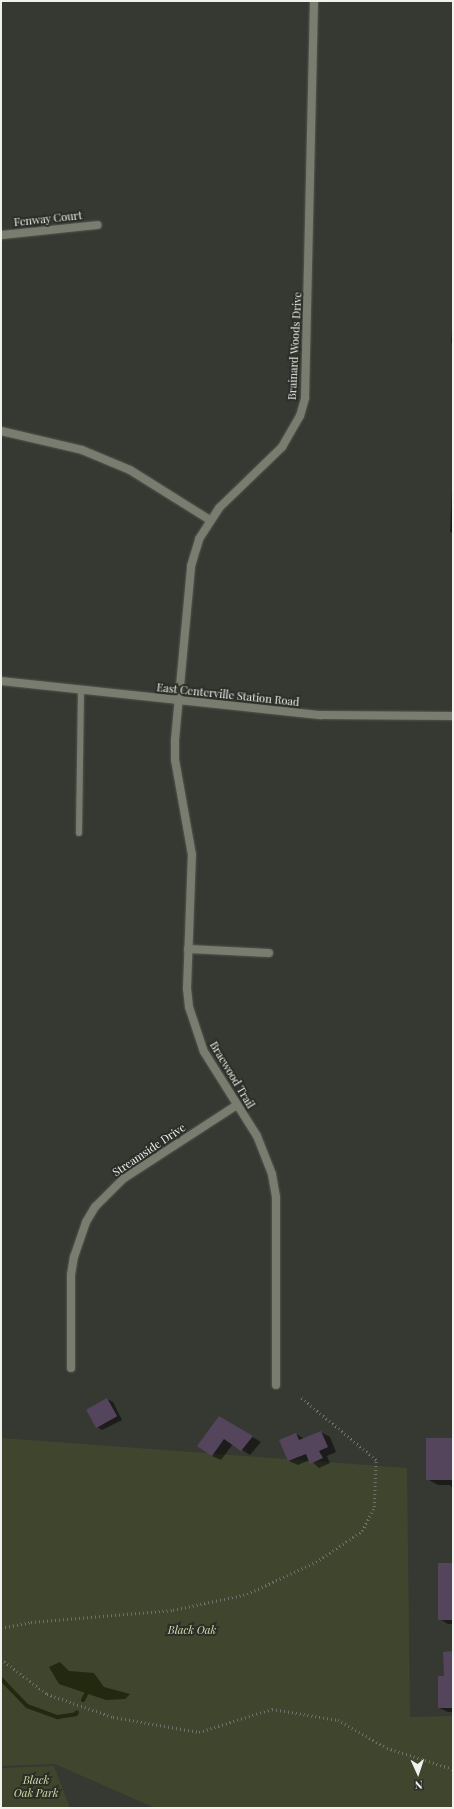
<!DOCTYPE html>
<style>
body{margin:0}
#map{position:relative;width:454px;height:1809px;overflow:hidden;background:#363832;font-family:"Playfair Display",serif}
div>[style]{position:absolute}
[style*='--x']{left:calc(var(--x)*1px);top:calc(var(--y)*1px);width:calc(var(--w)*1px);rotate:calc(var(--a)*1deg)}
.green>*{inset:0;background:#40462d}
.water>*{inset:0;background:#23290e}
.shadow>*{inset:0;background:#0007}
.stream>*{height:4px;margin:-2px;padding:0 2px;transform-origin:2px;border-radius:2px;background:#23290e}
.building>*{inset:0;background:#54445c;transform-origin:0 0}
.path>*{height:2.5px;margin-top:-1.25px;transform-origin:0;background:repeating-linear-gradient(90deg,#70716c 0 1px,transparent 0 4px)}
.roads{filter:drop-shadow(0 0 1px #545650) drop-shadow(0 0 1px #545650)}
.service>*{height:6px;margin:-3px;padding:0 3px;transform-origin:3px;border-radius:3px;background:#797d70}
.minor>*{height:8px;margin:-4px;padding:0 4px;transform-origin:4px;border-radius:4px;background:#797d70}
.tertiary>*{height:8px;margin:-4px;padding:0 4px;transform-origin:4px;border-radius:4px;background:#797d70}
span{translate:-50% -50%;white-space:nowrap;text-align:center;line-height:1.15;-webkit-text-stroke:4px #2c2e28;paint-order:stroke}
.street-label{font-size:11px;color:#f0f1ed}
.park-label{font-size:11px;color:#d0dfa8;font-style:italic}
.frame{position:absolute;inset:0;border:2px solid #f0f1ed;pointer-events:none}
.north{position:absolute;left:398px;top:1753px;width:40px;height:40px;-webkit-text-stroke:3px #2c2e28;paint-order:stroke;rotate:177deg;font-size:11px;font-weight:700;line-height:16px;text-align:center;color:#f0f1ed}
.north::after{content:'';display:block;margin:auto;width:14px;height:18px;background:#f0f1ed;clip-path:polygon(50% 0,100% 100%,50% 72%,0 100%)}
</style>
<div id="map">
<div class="green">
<i style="clip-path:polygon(1px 1438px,407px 1468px,410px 1717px,453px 1716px,453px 1808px,155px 1808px,55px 1764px,1px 1766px)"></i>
<i style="clip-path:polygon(54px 1766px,70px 1808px,1px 1808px,1px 1768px)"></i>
</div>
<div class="water">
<i style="clip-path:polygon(60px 1662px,69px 1671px,94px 1673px,104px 1687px,130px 1694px,125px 1699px,106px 1700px,59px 1684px,49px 1667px)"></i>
</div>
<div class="shadow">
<i style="clip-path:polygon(453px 316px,453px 344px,451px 343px)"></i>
<i style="clip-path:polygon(452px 488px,453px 488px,453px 533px,450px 532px)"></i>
<i style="clip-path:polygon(107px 1399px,113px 1402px,122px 1420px,102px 1430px,96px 1426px)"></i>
<i style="clip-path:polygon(220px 1417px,261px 1442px,250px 1455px,233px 1444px,221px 1460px,212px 1456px)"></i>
<i style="clip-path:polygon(321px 1432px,330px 1437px,336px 1452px,327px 1456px,330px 1463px,319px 1468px,310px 1460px,298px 1465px,289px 1461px,296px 1434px,305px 1439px)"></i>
<i style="clip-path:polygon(453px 1439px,453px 1489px,450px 1485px,438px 1485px,429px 1480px)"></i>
<i style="clip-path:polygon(453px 1564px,453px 1624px,448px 1624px,440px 1619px)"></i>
<i style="clip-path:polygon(453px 1652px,453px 1712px,448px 1712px,439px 1708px,445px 1677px)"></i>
</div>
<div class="stream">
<i style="--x:1;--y:1679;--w:37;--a:46"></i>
<i style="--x:27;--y:1706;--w:33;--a:20"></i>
<i style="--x:58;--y:1717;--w:18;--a:-9"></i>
<i style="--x:76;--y:1714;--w:2;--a:-63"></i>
<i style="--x:83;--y:1700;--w:7;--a:-63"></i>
</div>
<div class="building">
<i style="left:107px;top:1398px;width:21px;height:24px;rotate:61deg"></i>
<i style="clip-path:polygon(219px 1416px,253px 1436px,241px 1451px,224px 1439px,212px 1456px,197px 1446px)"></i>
<i style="clip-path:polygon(321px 1431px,328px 1447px,319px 1451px,323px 1458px,310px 1464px,306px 1454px,288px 1461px,279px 1440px,296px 1433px,299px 1440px)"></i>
<i style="left:453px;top:1438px;width:42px;height:27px;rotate:90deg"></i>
<i style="left:438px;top:1563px;width:15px;height:57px"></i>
<i style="clip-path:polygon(453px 1651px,453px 1708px,438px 1708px,438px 1676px,444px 1676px,443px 1652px)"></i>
</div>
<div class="path">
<i style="--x:1;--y:1628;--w:31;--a:-11"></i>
<i style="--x:31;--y:1622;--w:143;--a:-4.8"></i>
<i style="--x:173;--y:1610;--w:76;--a:-12.2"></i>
<i style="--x:247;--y:1594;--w:76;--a:-24.9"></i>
<i style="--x:316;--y:1562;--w:55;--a:-34"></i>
<i style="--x:362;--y:1531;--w:27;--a:-63"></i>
<i style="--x:374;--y:1507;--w:47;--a:-87.6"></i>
<i style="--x:376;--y:1460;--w:97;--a:-140.4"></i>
<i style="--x:1;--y:1659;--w:58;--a:37.3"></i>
<i style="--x:47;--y:1694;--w:70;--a:19.2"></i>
<i style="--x:113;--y:1717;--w:87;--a:9.9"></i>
<i style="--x:199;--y:1732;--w:77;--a:-17.5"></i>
<i style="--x:272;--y:1709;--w:67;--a:9.5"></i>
<i style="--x:338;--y:1720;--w:56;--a:29.7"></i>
<i style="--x:387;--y:1748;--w:69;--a:17.7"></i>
</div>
<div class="roads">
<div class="service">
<i style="--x:79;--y:833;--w:143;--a:-89.2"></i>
</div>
<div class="minor">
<i style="--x:1;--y:235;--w:97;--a:-5.9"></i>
<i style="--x:1;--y:431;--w:83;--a:13.2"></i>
<i style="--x:82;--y:450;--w:52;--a:22.6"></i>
<i style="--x:130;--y:470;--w:94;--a:32"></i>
<i style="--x:188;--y:949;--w:81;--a:2.8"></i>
<i style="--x:71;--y:1368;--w:93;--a:-90"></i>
<i style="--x:71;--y:1275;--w:18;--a:-81"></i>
<i style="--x:74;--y:1257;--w:37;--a:-71"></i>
<i style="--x:86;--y:1222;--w:17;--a:-59"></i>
<i style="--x:95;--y:1207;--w:40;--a:-45"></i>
<i style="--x:123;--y:1179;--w:136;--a:-33"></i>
<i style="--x:276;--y:1385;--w:188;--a:-90"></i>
<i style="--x:276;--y:1197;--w:23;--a:-100"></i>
<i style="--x:272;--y:1174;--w:41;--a:-111.5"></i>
<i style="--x:257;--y:1136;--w:99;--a:-122.2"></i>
<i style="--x:204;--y:1052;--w:47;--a:-108.4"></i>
<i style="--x:189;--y:1007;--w:18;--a:-96"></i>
<i style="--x:187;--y:989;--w:134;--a:-87.9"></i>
<i style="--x:192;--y:855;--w:97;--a:-100.1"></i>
<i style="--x:175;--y:760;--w:20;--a:-90"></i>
<i style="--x:175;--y:740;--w:175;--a:-84.7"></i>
<i style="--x:191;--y:566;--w:28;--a:-73"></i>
<i style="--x:199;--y:539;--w:37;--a:-57"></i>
<i style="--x:219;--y:508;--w:88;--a:-44.1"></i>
<i style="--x:282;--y:447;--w:36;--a:-60"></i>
<i style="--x:300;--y:416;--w:19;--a:-74"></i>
<i style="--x:305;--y:398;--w:397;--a:-88.7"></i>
</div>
<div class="tertiary">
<i style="--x:1;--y:681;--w:322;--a:6.1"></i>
<i style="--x:321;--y:715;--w:132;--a:0.4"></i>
</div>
</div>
<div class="street-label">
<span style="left:48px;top:219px;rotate:-6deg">Fenway Court</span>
<span style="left:295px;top:346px;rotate:-87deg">Brainard Woods Drive</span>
<span style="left:228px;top:695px;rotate:6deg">East Centerville Station Road</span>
<span style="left:232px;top:1075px;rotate:59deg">Braewood Trail</span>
<span style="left:149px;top:1150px;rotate:-34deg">Streamside Drive</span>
</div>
<div class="park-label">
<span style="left:192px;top:1630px">Black Oak</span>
<span style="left:36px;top:1787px">Black<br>Oak Park</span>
</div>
<div class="frame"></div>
<div class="north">N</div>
</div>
